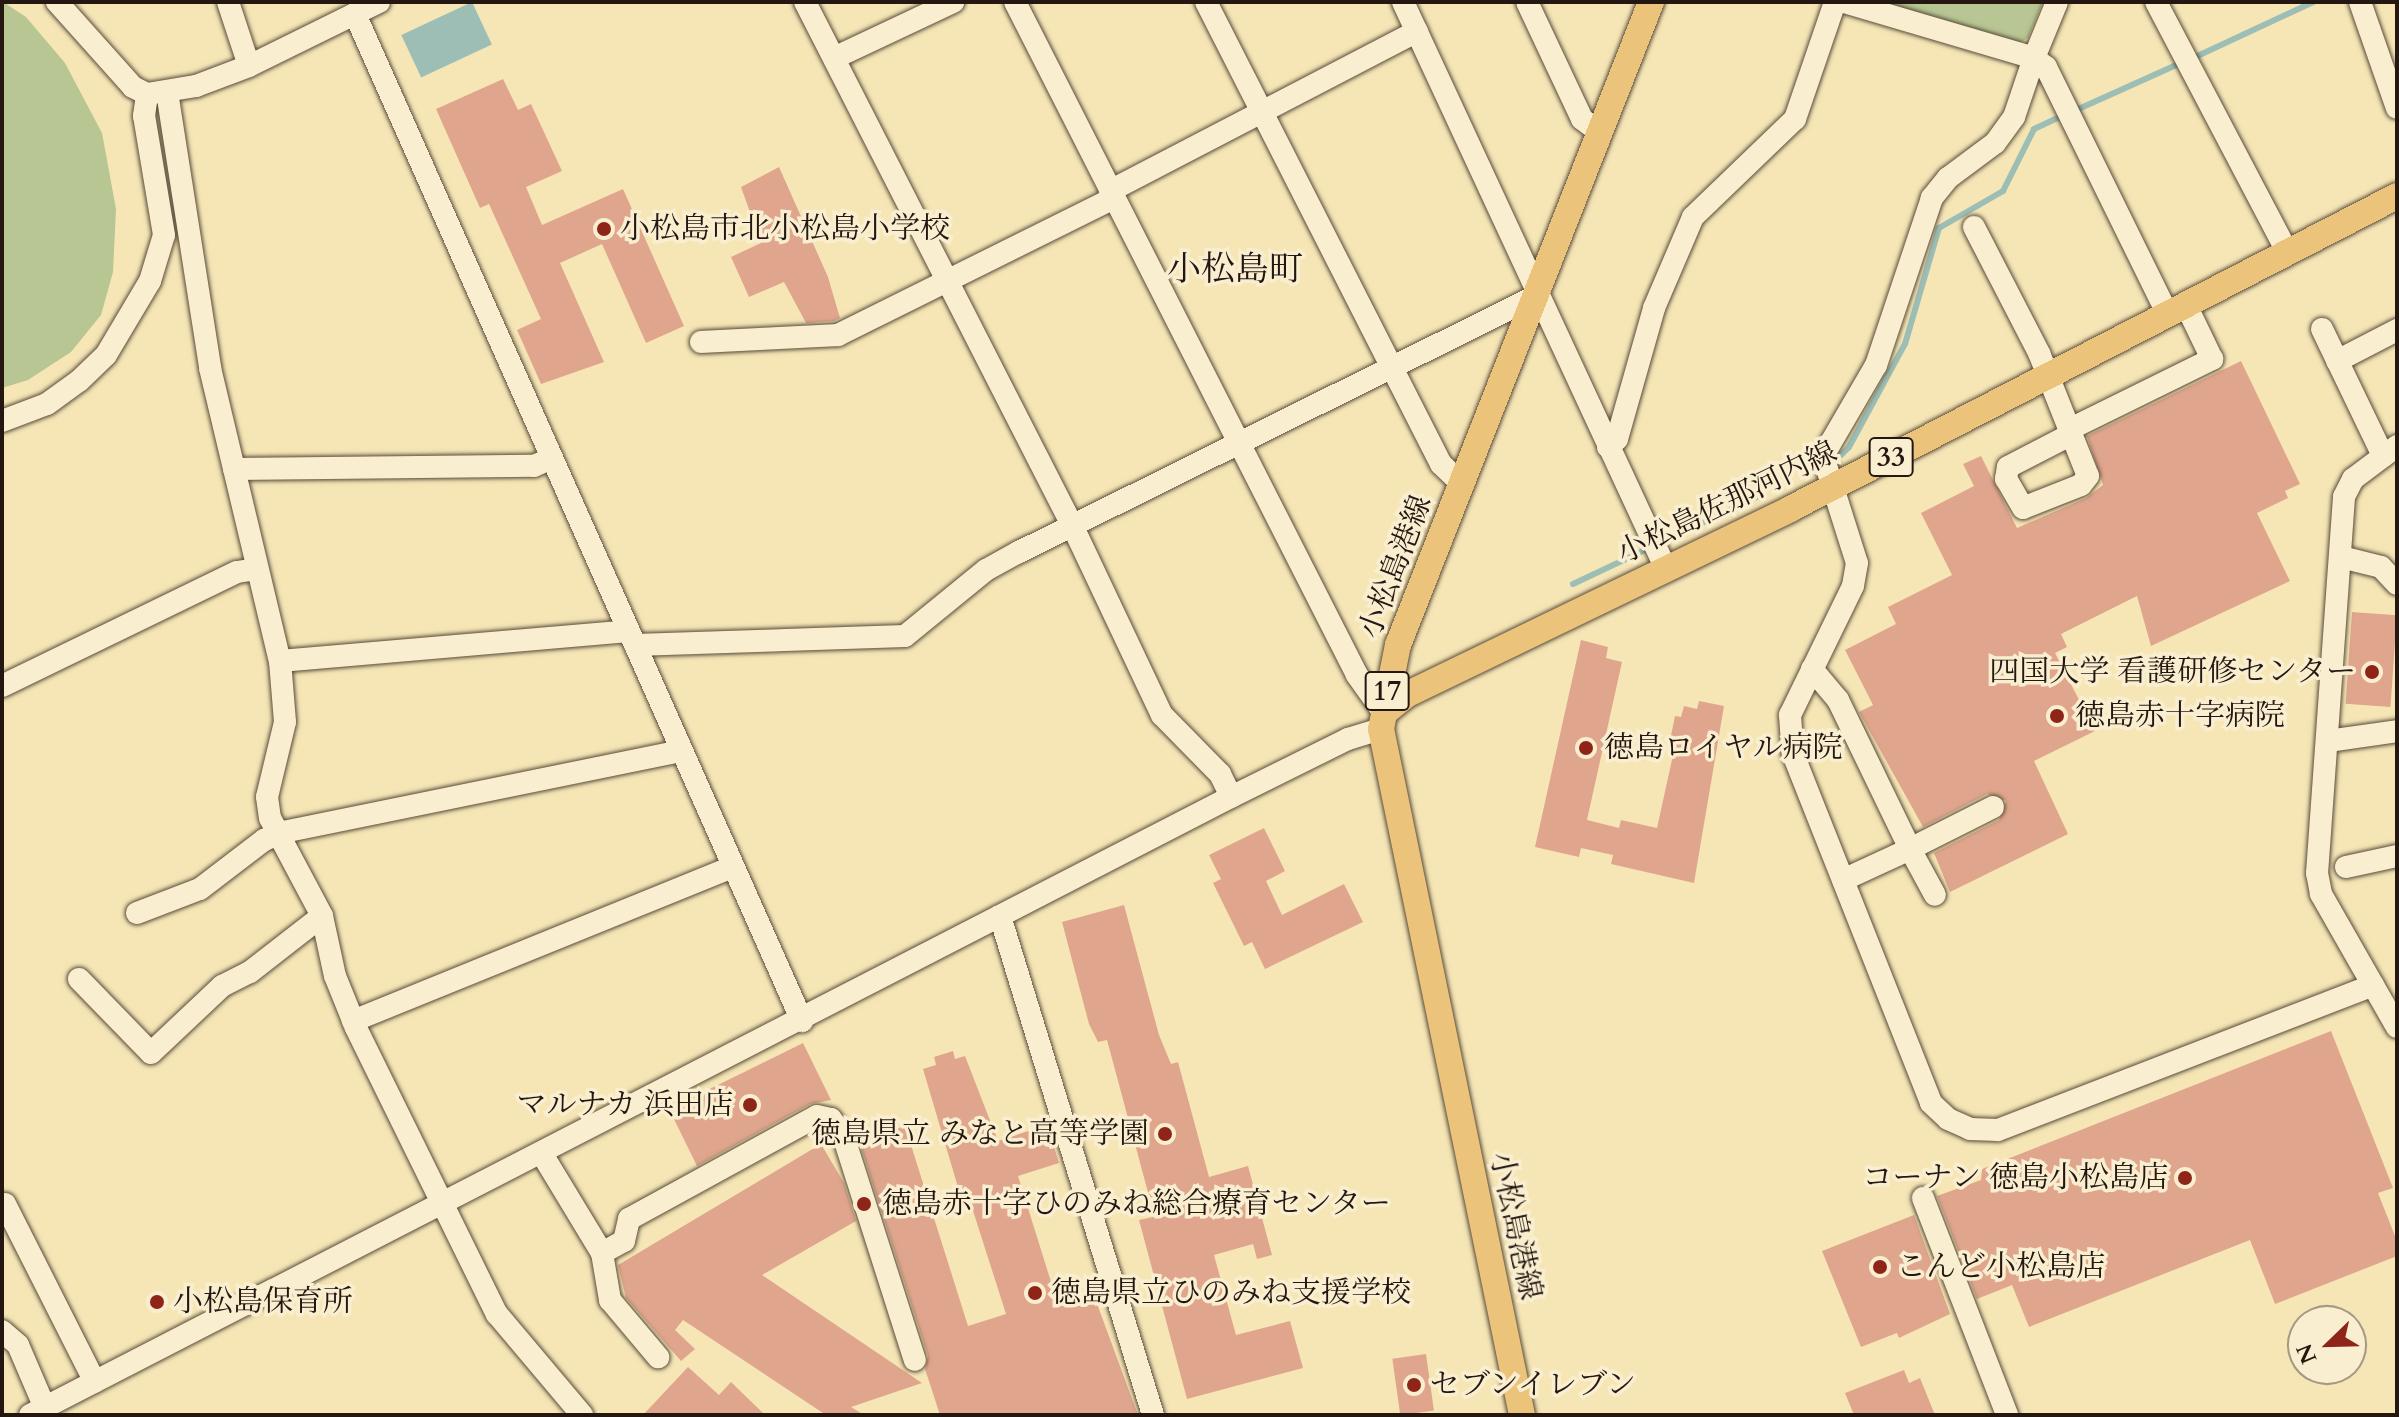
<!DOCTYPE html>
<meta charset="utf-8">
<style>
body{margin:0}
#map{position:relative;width:2399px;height:1417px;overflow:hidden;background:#f6e6b6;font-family:Cardo,"Noto Serif JP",serif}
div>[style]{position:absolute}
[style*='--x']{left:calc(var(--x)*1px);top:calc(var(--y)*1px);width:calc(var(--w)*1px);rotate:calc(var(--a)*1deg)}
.green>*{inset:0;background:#b7c692}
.water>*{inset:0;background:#9dbeb4;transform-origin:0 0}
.stream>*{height:6px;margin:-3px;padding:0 3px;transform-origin:3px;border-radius:3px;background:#9dbeb4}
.building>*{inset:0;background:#e0a68d;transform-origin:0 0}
.roads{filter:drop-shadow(0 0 2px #584b3a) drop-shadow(0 0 2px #584b3a)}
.minor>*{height:22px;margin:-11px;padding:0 11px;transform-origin:11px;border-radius:11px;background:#f9efd0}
.major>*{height:26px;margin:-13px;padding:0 13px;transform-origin:13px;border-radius:13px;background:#ebc37b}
.dots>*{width:22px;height:22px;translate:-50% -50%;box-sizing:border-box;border:4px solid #f9efd0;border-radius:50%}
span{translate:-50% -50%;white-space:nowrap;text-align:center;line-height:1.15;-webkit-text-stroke:7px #f9efd0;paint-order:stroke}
.shield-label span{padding:2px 6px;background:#f9efd0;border:2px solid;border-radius:6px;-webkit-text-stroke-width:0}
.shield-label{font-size:28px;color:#241711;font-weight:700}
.poi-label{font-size:30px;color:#241711}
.left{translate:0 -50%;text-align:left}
.right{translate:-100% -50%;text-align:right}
.street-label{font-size:30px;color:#241711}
.quarter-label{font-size:34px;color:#241711}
.frame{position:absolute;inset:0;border:4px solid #241711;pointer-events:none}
.north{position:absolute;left:2287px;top:1305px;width:80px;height:80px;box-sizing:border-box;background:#f9efd0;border:2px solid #a49984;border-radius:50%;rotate:247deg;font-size:22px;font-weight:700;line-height:32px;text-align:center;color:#241711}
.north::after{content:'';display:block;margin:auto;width:28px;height:36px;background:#8f2418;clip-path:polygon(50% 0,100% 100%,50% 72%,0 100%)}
</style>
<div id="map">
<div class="green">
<i style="clip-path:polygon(3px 2px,26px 17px,65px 63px,102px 133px,116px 209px,113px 272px,101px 315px,71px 352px,28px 380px,2px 388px)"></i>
<i style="clip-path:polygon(1878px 2px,2043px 2px,2028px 38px,2017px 44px)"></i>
</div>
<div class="water">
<i style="left:472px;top:2px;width:47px;height:78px;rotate:65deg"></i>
</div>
<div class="stream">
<i style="--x:2191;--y:59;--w:135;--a:-25"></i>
<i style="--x:2074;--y:111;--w:117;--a:-24.2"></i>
<i style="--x:1836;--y:460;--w:18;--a:-45"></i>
<i style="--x:1849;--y:447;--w:117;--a:-61.5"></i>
<i style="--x:1905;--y:344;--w:121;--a:-73.7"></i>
<i style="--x:1939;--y:228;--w:74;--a:-30"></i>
<i style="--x:2003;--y:191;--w:69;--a:-63.4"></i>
<i style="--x:2034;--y:129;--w:33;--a:-25"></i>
<i style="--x:1660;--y:543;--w:114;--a:-25.4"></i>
<i style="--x:1573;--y:584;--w:84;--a:-25.3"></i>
</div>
<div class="building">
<i style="clip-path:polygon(503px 79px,518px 110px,531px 104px,562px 171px,526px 187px,542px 225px,623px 189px,684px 326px,646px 343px,602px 244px,560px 263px,604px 362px,541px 384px,517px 330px,541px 319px,489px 204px,480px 208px,436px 109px)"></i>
<i style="clip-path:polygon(779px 167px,828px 277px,840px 318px,834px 321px,806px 323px,784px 282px,749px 297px,731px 257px,761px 243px,741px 187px)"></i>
<i style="clip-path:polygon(2241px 361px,2300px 484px,2285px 491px,2288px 498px,2257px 513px,2290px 581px,2151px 646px,2137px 596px,2061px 634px,2067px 647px,2055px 653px,2095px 731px,2034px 761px,2068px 834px,1950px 892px,1934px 853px,1999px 820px,2006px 801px,1987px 794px,1923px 827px,1859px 712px,1873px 705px,1845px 650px,1896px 624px,1888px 607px,1952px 575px,1921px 513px,1974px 486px,1963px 464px,1981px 456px,2017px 528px,2086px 498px,2103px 485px,2087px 436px)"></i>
<i style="left:2352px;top:612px;width:45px;height:92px;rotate:4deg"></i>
<i style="clip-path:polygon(1581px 640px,1608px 647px,1606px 658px,1622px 662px,1587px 820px,1619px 828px,1621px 820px,1657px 828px,1675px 746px,1669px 745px,1675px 716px,1681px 717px,1684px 706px,1697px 709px,1699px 701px,1724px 706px,1694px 883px,1611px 864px,1613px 855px,1581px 848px,1579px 857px,1535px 847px)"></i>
<i style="clip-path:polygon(1264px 828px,1285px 871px,1266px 881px,1282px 915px,1344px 884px,1363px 922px,1265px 969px,1252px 942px,1244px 946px,1213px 883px,1221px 879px,1209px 855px)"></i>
<i style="clip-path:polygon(1124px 905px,1159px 1035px,1171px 1064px,1178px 1062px,1209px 1177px,1248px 1166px,1272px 1255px,1257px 1259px,1253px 1244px,1214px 1255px,1236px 1335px,1290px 1321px,1303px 1368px,1187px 1399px,1139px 1220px,1153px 1217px,1153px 1211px,1107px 1040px,1098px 1042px,1089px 1024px,1062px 922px)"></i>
<i style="clip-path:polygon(2331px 1031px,2393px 1188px,2378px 1193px,2397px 1241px,2397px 1256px,2275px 1304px,2250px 1240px,2029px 1327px,2012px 1285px,1977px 1299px,1937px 1196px,1981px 1180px,1982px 1169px)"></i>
<i style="clip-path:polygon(803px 1043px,831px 1100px,810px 1104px,697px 1166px,669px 1109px)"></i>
<i style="clip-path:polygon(953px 1051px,955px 1059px,965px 1056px,998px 1141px,1047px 1125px,1059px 1163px,1018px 1176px,1057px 1301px,1092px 1290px,1138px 1415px,940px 1415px,925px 1369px,928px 1356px,859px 1141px,905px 1126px,968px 1326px,1006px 1314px,967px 1192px,960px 1194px,923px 1069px,936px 1065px,934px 1057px)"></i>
<i style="clip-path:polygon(821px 1144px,844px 1183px,856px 1221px,762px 1275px,922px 1383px,851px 1407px,864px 1415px,826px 1415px,683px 1320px,675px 1330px,695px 1349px,681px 1361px,626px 1298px,618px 1265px)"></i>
<i style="clip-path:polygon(1914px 1215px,1950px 1314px,1899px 1338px,1897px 1333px,1861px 1347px,1822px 1251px)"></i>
<i style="left:1426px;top:1354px;width:57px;height:34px;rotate:82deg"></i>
<i style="clip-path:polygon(688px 1367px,719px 1395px,731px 1382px,765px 1415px,643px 1415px)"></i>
<i style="clip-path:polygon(1904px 1370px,1909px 1383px,1920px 1378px,1935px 1415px,1854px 1415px,1845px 1393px)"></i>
</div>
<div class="roads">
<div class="minor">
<i style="--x:57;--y:2;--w:114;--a:48.2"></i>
<i style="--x:133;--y:87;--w:16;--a:27"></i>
<i style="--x:147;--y:94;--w:50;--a:-9.3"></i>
<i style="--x:196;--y:86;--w:57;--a:-20.7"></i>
<i style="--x:249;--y:66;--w:145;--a:-26.2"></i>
<i style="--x:228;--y:2;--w:67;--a:71.8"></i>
<i style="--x:805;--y:2;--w:589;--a:62.96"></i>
<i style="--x:1073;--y:527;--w:208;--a:64.7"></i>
<i style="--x:1162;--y:715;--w:83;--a:45.5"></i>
<i style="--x:1220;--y:774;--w:25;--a:64"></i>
<i style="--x:1015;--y:2;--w:755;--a:63.06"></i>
<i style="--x:1357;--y:675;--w:47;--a:54.6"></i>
<i style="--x:1206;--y:2;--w:518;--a:63.04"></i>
<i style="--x:1441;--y:464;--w:29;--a:44"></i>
<i style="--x:1403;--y:2;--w:623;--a:65.12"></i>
<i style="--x:1527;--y:2;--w:129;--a:64.8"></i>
<i style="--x:1582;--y:119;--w:21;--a:37"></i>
<i style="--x:1844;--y:2;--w:198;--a:16.4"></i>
<i style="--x:2034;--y:58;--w:62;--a:108.7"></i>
<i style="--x:2014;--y:117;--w:32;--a:126"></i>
<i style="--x:1995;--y:143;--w:59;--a:143.3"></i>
<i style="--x:1948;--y:178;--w:26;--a:129"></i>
<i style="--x:1932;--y:198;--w:176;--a:108.5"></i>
<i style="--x:1876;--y:365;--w:105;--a:120.2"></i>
<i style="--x:1823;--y:456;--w:112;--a:72.4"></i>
<i style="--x:1857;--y:563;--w:23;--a:100"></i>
<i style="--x:1853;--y:586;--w:144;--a:116"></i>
<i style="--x:1790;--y:715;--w:39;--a:86"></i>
<i style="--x:1793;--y:754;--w:375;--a:68.4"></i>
<i style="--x:1931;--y:1103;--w:23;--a:43"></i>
<i style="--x:1948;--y:1119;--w:24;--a:24"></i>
<i style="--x:1970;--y:1129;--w:28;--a:2"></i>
<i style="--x:1998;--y:1130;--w:402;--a:-21.1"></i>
<i style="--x:2057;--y:2;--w:61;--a:112.3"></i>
<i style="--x:2034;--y:58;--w:15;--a:37"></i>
<i style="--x:2046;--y:67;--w:274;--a:63.8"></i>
<i style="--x:2156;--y:2;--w:282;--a:62.3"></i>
<i style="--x:2360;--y:2;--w:112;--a:70.8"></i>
<i style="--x:355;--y:14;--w:1102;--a:66.06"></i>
<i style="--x:834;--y:58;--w:132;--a:-25.2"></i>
<i style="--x:167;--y:92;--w:279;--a:81.1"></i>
<i style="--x:210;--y:368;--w:301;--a:76.6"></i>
<i style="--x:280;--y:661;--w:61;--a:85.3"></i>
<i style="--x:285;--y:722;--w:77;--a:103.5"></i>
<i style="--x:267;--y:797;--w:21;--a:82"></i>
<i style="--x:270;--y:818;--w:111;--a:62"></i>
<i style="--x:322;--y:916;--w:61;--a:77.8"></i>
<i style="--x:335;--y:976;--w:56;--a:68"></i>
<i style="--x:356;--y:1028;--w:319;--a:63.8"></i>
<i style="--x:497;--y:1314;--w:132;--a:49.9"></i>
<i style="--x:1110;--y:191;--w:346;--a:-27.5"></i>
<i style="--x:1974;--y:227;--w:142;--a:62.7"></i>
<i style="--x:2039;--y:353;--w:132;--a:68.3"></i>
<i style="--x:2088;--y:476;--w:11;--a:128"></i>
<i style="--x:2081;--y:485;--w:62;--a:158.4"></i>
<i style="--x:2023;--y:508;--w:34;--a:-120"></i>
<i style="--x:2006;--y:479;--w:12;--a:-81"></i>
<i style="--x:2008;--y:467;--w:70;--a:-27.3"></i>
<i style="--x:2322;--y:329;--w:141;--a:64.3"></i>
<i style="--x:701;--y:342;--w:137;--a:-2.9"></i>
<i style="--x:838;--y:335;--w:308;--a:-26.4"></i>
<i style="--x:2337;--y:361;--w:68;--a:-27.3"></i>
<i style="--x:2;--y:421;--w:48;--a:-20.7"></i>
<i style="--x:47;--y:404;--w:39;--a:-36"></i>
<i style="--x:79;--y:381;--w:37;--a:-44"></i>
<i style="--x:106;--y:355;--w:86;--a:-59.3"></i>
<i style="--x:150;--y:281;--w:48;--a:-73.1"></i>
<i style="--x:164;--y:235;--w:121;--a:-99.5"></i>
<i style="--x:144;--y:116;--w:22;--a:-82"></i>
<i style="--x:2068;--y:430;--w:161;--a:-26.2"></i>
<i style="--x:2212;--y:359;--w:62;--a:-115.7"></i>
<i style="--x:2397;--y:446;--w:55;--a:143.1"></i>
<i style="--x:2353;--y:479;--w:20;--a:117"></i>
<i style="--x:2344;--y:497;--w:377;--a:94.1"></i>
<i style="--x:2317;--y:873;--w:21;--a:79"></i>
<i style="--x:2321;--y:894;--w:153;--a:60.3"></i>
<i style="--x:1608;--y:447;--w:12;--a:-42"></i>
<i style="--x:1617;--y:439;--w:136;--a:-74.2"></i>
<i style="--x:1654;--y:308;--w:99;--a:-66.8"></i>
<i style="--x:1693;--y:217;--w:141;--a:-43.9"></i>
<i style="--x:1795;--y:119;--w:124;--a:-71.1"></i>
<i style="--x:234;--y:469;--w:300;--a:-0.6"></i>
<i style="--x:534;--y:466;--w:20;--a:-24"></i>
<i style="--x:2341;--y:557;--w:41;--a:14"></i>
<i style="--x:2381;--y:567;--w:23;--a:47"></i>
<i style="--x:635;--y:645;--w:270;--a:-1.9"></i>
<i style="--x:905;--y:636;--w:104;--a:-39.2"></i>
<i style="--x:986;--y:570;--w:38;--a:-29"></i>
<i style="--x:1019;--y:552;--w:579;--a:-26.34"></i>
<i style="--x:280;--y:661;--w:350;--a:-4.9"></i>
<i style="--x:1812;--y:669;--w:40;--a:50"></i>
<i style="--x:1838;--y:700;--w:165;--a:64.2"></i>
<i style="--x:1910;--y:849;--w:93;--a:-26.8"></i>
<i style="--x:2;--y:686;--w:261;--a:-25.9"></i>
<i style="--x:237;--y:572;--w:19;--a:-9"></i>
<i style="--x:2328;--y:741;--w:70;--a:-8.2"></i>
<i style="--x:2346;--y:867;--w:52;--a:-12.2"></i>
<i style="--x:1843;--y:880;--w:74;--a:-24.8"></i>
<i style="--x:1910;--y:849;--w:52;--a:61.5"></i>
<i style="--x:137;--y:913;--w:67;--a:-20.9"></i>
<i style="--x:200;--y:889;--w:81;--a:-37.4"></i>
<i style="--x:264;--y:840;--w:21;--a:-23"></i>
<i style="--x:283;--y:832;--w:405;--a:-11.5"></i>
<i style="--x:1000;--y:916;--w:522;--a:72.95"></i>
<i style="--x:79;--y:979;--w:103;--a:45.8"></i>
<i style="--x:151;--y:1053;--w:98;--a:-43.3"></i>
<i style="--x:222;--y:986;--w:31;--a:-27"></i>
<i style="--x:250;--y:972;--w:91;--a:-37.9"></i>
<i style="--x:353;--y:1021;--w:409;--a:-22.1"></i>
<i style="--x:542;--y:1154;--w:116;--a:58.8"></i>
<i style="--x:602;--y:1253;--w:48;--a:80.3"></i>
<i style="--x:610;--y:1300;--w:75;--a:49.9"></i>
<i style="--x:1923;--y:1198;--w:233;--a:68.8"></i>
<i style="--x:5;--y:1204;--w:199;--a:63.2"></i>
<i style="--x:602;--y:1253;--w:25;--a:-29"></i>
<i style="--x:624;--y:1241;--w:23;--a:-77"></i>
<i style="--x:629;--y:1219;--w:214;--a:-28.7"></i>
<i style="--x:817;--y:1116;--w:14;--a:12"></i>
<i style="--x:831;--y:1119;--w:20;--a:53"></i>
<i style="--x:843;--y:1135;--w:236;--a:72.3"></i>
<i style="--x:2;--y:1331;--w:21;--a:41"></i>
<i style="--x:18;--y:1345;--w:69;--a:66.8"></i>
<i style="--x:30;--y:1415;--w:1351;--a:-27.23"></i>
<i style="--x:1231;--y:797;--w:131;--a:-26.4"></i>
<i style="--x:1348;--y:739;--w:34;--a:-17"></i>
</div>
<div class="major">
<i style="--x:1384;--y:713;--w:28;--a:-39"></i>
<i style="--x:1406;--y:695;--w:427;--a:-25.8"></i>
<i style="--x:1790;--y:509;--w:683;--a:-27.28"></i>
<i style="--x:1522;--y:1415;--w:700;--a:-101.61"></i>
<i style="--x:1381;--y:729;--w:86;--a:-78.6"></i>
<i style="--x:1398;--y:645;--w:691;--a:-68.52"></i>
</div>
</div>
<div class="dots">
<i style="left:604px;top:229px;background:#8f2418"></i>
<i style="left:2372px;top:672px;background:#8f2418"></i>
<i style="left:2057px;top:716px;background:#8f2418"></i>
<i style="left:1586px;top:748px;background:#8f2418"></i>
<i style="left:750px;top:1105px;background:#8f2418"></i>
<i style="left:1165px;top:1134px;background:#8f2418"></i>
<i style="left:2185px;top:1178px;background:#8f2418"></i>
<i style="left:864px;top:1204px;background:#8f2418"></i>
<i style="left:1880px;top:1267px;background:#8f2418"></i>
<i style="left:1035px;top:1293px;background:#8f2418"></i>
<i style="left:157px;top:1302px;background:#8f2418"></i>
<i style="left:1414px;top:1385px;background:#8f2418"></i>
</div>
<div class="shield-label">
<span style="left:1891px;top:457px">33</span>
<span style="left:1387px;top:691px">17</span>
</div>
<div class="poi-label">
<span class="left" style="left:620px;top:229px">小松島市北小松島小学校</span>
<span class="right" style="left:2356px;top:672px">四国大学 看護研修センター</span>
<span class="left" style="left:2075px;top:716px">徳島赤十字病院</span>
<span class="left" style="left:1604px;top:748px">徳島ロイヤル病院</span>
<span class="right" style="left:734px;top:1105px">マルナカ 浜田店</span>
<span class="right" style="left:1149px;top:1134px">徳島県立 みなと高等学園</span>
<span class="right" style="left:2169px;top:1178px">コーナン 徳島小松島店</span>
<span class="left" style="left:882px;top:1204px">徳島赤十字ひのみね総合療育センター</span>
<span class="left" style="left:1896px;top:1267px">こんど小松島店</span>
<span class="left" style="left:1051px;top:1293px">徳島県立ひのみね支援学校</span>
<span class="left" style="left:173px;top:1302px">小松島保育所</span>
<span class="left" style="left:1430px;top:1385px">セブンイレブン</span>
</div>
<div class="street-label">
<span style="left:1727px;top:503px;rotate:-26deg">小松島佐那河内線</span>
<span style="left:1396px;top:567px;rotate:-69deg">小松島港線</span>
<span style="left:1515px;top:1226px;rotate:78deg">小松島港線</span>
</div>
<div class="quarter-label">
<span style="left:1235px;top:270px">小松島町</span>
</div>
<div class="frame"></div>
<div class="north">N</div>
</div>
